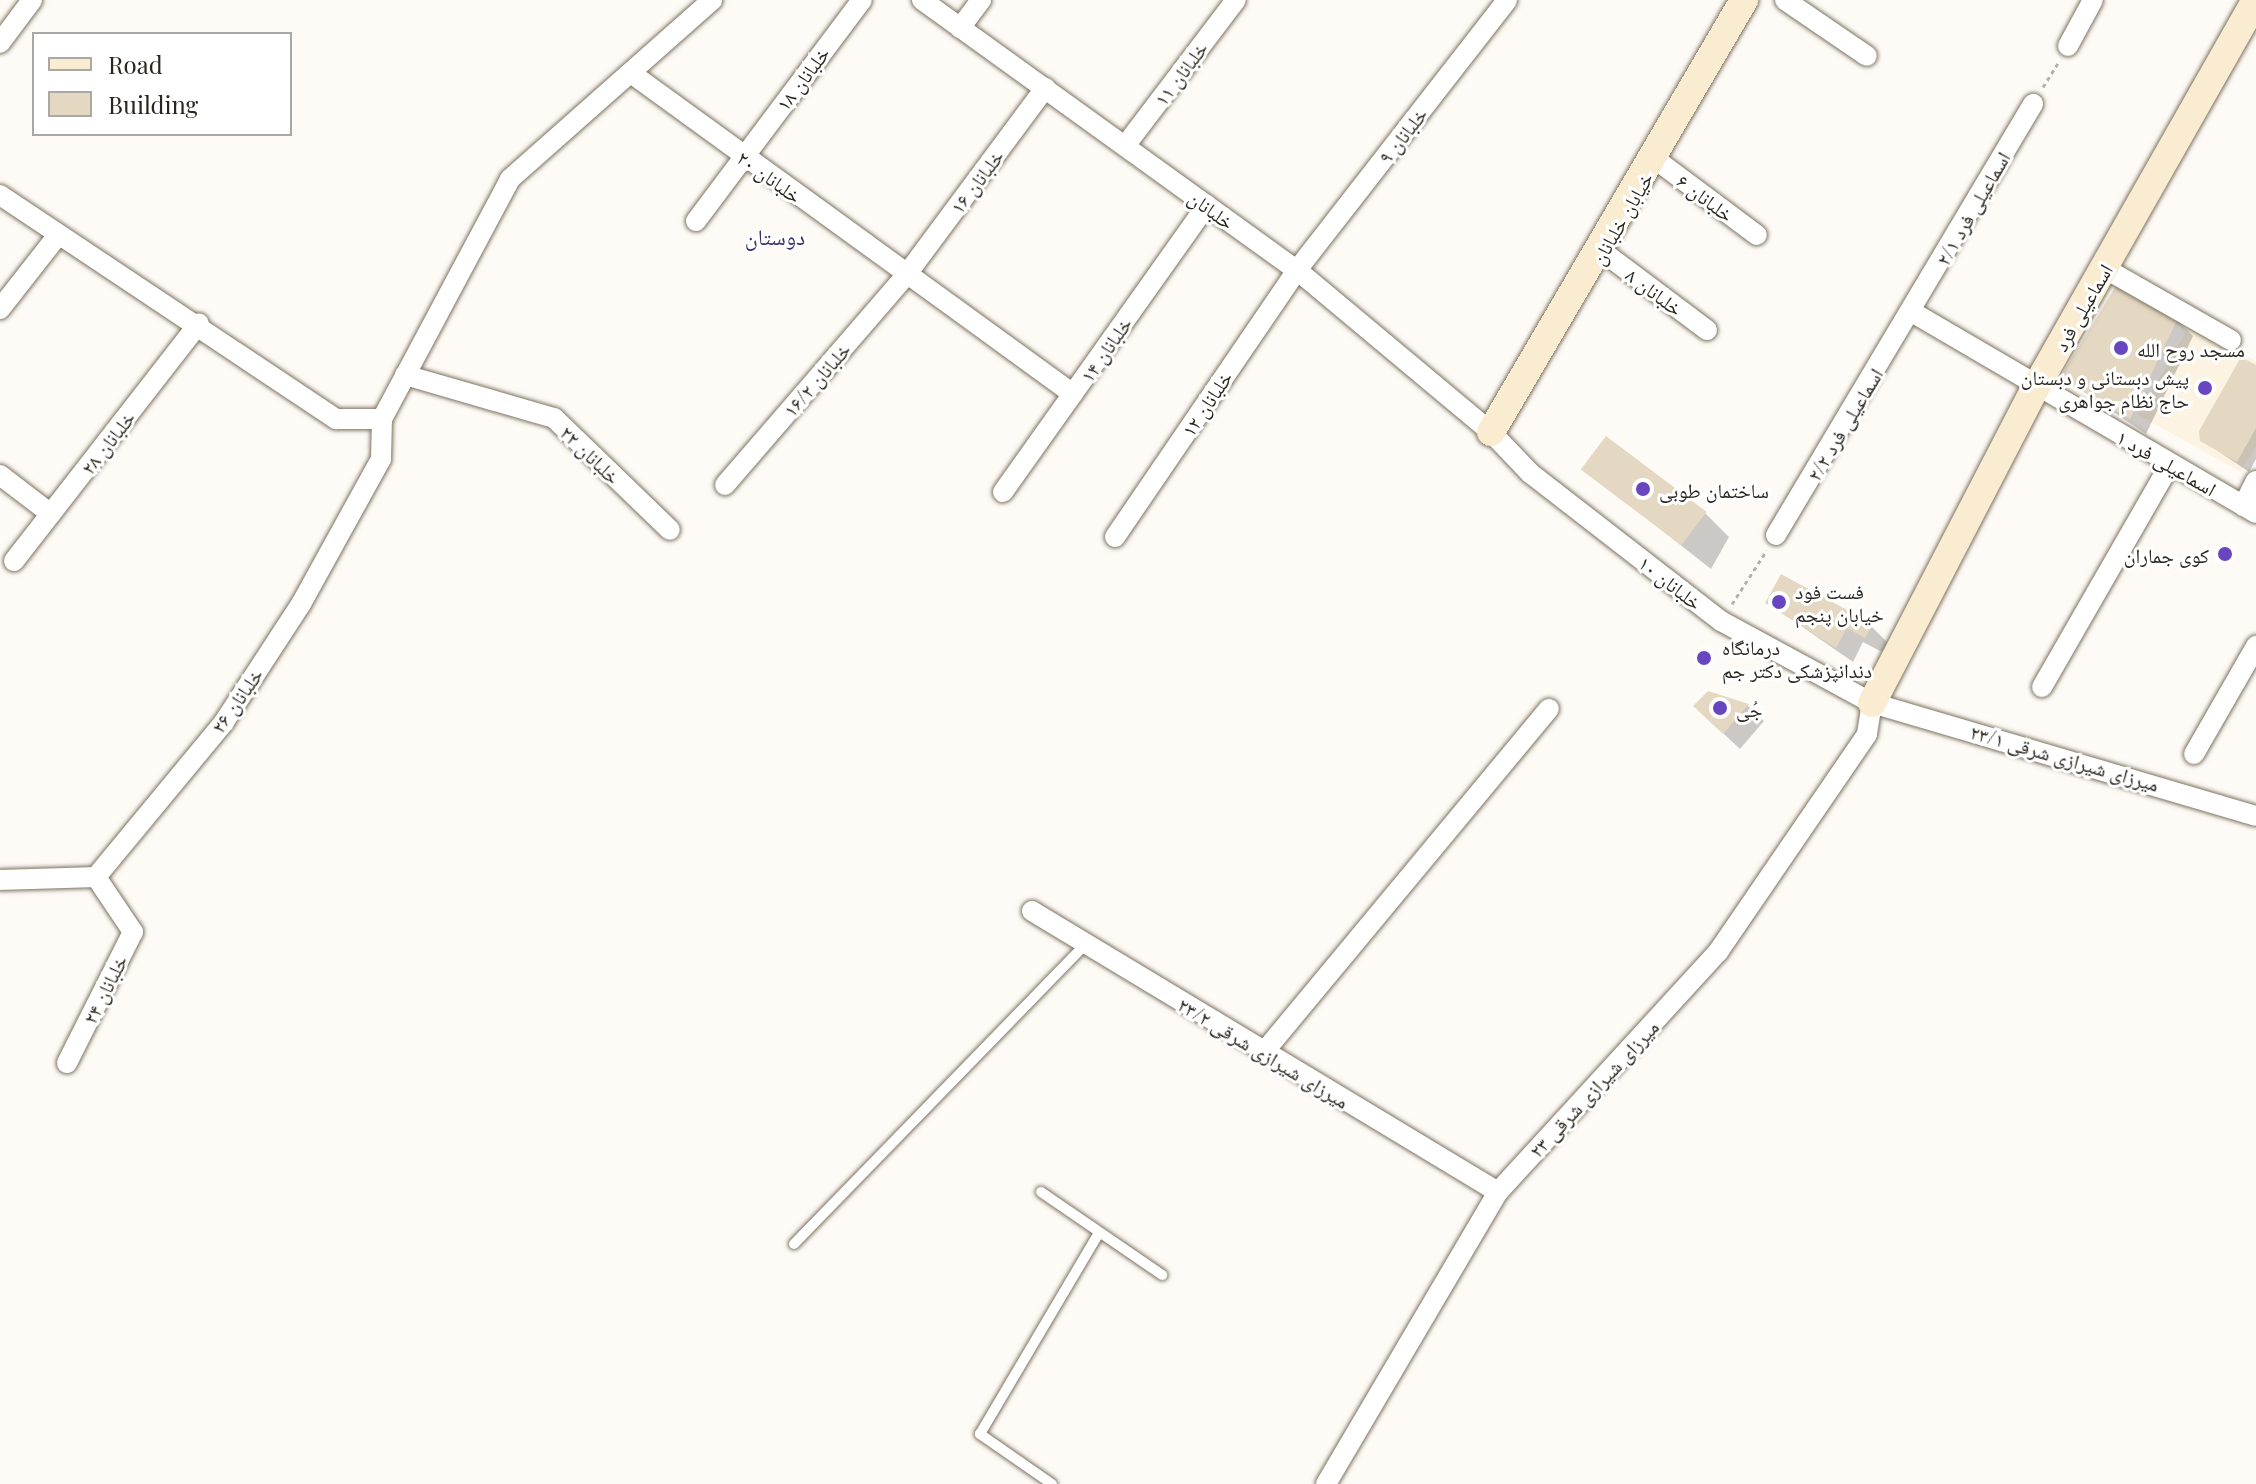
<!DOCTYPE html>
<meta charset="utf-8">
<style>
body{margin:0}
#map{position:relative;width:2256px;height:1484px;overflow:hidden;background:#fefbf7;font-family:"Playfair Display","Noto Naskh Arabic",serif}
div>[style]{position:absolute}
[style*='--x']{left:calc(var(--x)*1px);top:calc(var(--y)*1px);width:calc(var(--w)*1px);rotate:calc(var(--a)*1deg)}
.built>*{inset:0;background:#fdf3e2}
.shadow>*{inset:0;background:#0003}
.building>*{inset:0;background:#e4d8c3;transform-origin:0 0}
.path>*{height:3px;margin-top:-1.5px;transform-origin:0;background:repeating-linear-gradient(90deg,#b5b2ad 0 4px,transparent 0 8px)}
.roads{filter:drop-shadow(0 0 2px #7d725f) drop-shadow(0 0 2px #7d725f)}
.lane>*{height:10px;margin:-5px;padding:0 5px;transform-origin:5px;border-radius:5px;background:#fff}
.street>*{height:20px;margin:-10px;padding:0 10px;transform-origin:10px;border-radius:10px;background:#fff}
.secondary>*{height:28px;margin:-14px;padding:0 14px;transform-origin:14px;border-radius:14px;background:#f9ecd1}
.dots>*{width:22px;height:22px;translate:-50% -50%;box-sizing:border-box;border:4px solid #fff;border-radius:50%}
span{translate:-50% -50%;white-space:nowrap;text-align:center;line-height:1.15;-webkit-text-stroke:6px #fff;paint-order:stroke}
.street-label{font-size:20px;color:#2a261e}
.poi-label{font-size:20px;color:#2a261e}
.left{translate:0 -50%;text-align:left}
.right{translate:-100% -50%;text-align:right}
.neighbourhood-label{font-size:22px;color:#3e306b}
.legend{position:absolute;left:32px;top:32px;width:260px;height:104px;box-sizing:border-box;background:#fff;border:2px solid #aaa8a5;margin:0;padding:10px 14px;list-style:none;font-size:24px;color:#2a261e}
.legend li{display:flex;align-items:center;gap:16px;height:40px}
.legend b{width:40px;border:2px solid #aaa8a5}
</style>
<div id="map">
<div class="built">
<i style="clip-path:polygon(2191px 323px,2256px 361px,2256px 446px,2241px 472px,2138px 415px)"></i>
</div>
<div class="shadow">
<i style="clip-path:polygon(2177px 320px,2193px 336px,2146px 434px,2063px 378px)"></i>
<i style="clip-path:polygon(2256px 367px,2256px 459px,2249px 472px,2202px 440px)"></i>
<i style="clip-path:polygon(1581px 467px,1705px 513px,1729px 537px,1711px 569px)"></i>
<i style="clip-path:polygon(1768px 603px,1871px 626px,1887px 642px,1882px 652px,1863px 642px,1853px 662px)"></i>
<i style="clip-path:polygon(1708px 693px,1748px 706px,1764px 721px,1740px 749px,1711px 722px)"></i>
</div>
<div class="building">
<i style="clip-path:polygon(2117px 284px,2178px 318px,2130px 419px,2060px 378px)"></i>
<i style="clip-path:polygon(2241px 357px,2256px 365px,2256px 428px,2237px 462px,2200px 441px,2199px 431px)"></i>
<i style="left:1606px;top:436px;width:126px;height:42px;rotate:37deg"></i>
<i style="clip-path:polygon(1781px 574px,1873px 624px,1865px 638px,1847px 628px,1836px 648px,1765px 603px)"></i>
<i style="clip-path:polygon(1708px 691px,1749px 704px,1723px 734px,1693px 706px)"></i>
</div>
<div class="path">
<i style="--x:2043;--y:87;--w:28;--a:-58"></i>
<i style="--x:1732;--y:604;--w:64;--a:-57.1"></i>
</div>
<div class="roads">
<div class="lane">
<i style="--x:1041;--y:1192;--w:147;--a:34.4"></i>
<i style="--x:794;--y:1244;--w:417;--a:-45.8"></i>
<i style="--x:1052;--y:1484;--w:88;--a:-145.2"></i>
<i style="--x:980;--y:1434;--w:234;--a:-59.4"></i>
</div>
<div class="street">
<i style="--x:922;--y:0;--w:462;--a:35.8"></i>
<i style="--x:1297;--y:270;--w:253;--a:39.9"></i>
<i style="--x:1491;--y:432;--w:57;--a:46.4"></i>
<i style="--x:1530;--y:473;--w:242;--a:37.8"></i>
<i style="--x:1721;--y:621;--w:172;--a:28.5"></i>
<i style="--x:1872;--y:703;--w:400;--a:16.4"></i>
<i style="--x:1785;--y:0;--w:99;--a:34.3"></i>
<i style="--x:960;--y:28;--w:35;--a:-53"></i>
<i style="--x:0;--y:43;--w:54;--a:-53.3"></i>
<i style="--x:2068;--y:46;--w:52;--a:-61.5"></i>
<i style="--x:635;--y:76;--w:541;--a:35.98"></i>
<i style="--x:1125;--y:146;--w:183;--a:-52.8"></i>
<i style="--x:1655;--y:159;--w:127;--a:36.7"></i>
<i style="--x:0;--y:195;--w:404;--a:33.7"></i>
<i style="--x:336;--y:419;--w:46;--a:0"></i>
<i style="--x:382;--y:419;--w:272;--a:-61.9"></i>
<i style="--x:510;--y:179;--w:270;--a:-41.5"></i>
<i style="--x:696;--y:221;--w:276;--a:-53.1"></i>
<i style="--x:1603;--y:252;--w:130;--a:36.9"></i>
<i style="--x:2104;--y:268;--w:146;--a:29.6"></i>
<i style="--x:0;--y:309;--w:94;--a:-51.9"></i>
<i style="--x:1912;--y:312;--w:398;--a:30.3"></i>
<i style="--x:405;--y:375;--w:155;--a:16.1"></i>
<i style="--x:554;--y:418;--w:161;--a:44"></i>
<i style="--x:0;--y:475;--w:64;--a:37.4"></i>
<i style="--x:725;--y:485;--w:279;--a:-49.2"></i>
<i style="--x:907;--y:274;--w:232;--a:-53.4"></i>
<i style="--x:1003;--y:492;--w:352;--a:-54.6"></i>
<i style="--x:2243;--y:506;--w:28;--a:-63"></i>
<i style="--x:1776;--y:535;--w:502;--a:-59.19"></i>
<i style="--x:1115;--y:537;--w:323;--a:-55.7"></i>
<i style="--x:1297;--y:270;--w:342;--a:-52.1"></i>
<i style="--x:14;--y:561;--w:301;--a:-52.1"></i>
<i style="--x:2042;--y:687;--w:257;--a:-60.1"></i>
<i style="--x:2194;--y:754;--w:125;--a:-60.1"></i>
<i style="--x:0;--y:880;--w:96;--a:-1.8"></i>
<i style="--x:96;--y:877;--w:201;--a:-50.4"></i>
<i style="--x:224;--y:722;--w:141;--a:-56.9"></i>
<i style="--x:301;--y:604;--w:166;--a:-61.1"></i>
<i style="--x:381;--y:459;--w:40;--a:-88.6"></i>
<i style="--x:1032;--y:911;--w:544;--a:31.09"></i>
<i style="--x:1264;--y:1052;--w:446;--a:-50.3"></i>
<i style="--x:67;--y:1063;--w:147;--a:-63.3"></i>
<i style="--x:133;--y:932;--w:66;--a:-123.9"></i>
<i style="--x:1326;--y:1484;--w:339;--a:-59.5"></i>
<i style="--x:1498;--y:1192;--w:326;--a:-47.5"></i>
<i style="--x:1718;--y:952;--w:264;--a:-55.6"></i>
<i style="--x:1867;--y:734;--w:31;--a:-81"></i>
</div>
<div class="secondary">
<i style="--x:1491;--y:432;--w:501;--a:-59.64"></i>
<i style="--x:1872;--y:703;--w:356;--a:-62.6"></i>
<i style="--x:2036;--y:387;--w:445;--a:-60.4"></i>
</div>
</div>
<div class="dots">
<i style="left:2121px;top:348px;background:#6846bf"></i>
<i style="left:2205px;top:388px;background:#6846bf"></i>
<i style="left:1643px;top:489px;background:#6846bf"></i>
<i style="left:2225px;top:554px;background:#6846bf"></i>
<i style="left:1779px;top:602px;background:#6846bf"></i>
<i style="left:1704px;top:658px;background:#6846bf"></i>
<i style="left:1720px;top:708px;background:#6846bf"></i>
</div>
<div class="street-label">
<span style="left:1180px;top:73px;rotate:-53deg">۱۱ خلبانان</span>
<span style="left:802px;top:78px;rotate:-53deg">۱۸ خلبانان</span>
<span style="left:1402px;top:135px;rotate:-52deg">۹ خلبانان</span>
<span style="left:770px;top:176px;rotate:36deg">۲۰ خلبانان</span>
<span style="left:976px;top:181px;rotate:-53deg">۱۶ خلبانان</span>
<span style="left:1706px;top:197px;rotate:37deg">۶ خلبانان</span>
<span style="left:1972px;top:208px;rotate:-60deg">۲/۱ اسماعیلی فرد</span>
<span style="left:1212px;top:209px;rotate:36deg">خلبانان</span>
<span style="left:1621px;top:218px;rotate:-60deg">خیابان خلبانان</span>
<span style="left:1655px;top:291px;rotate:37deg">۸ خلبانان</span>
<span style="left:2082px;top:307px;rotate:-60deg">اسماعیلی فرد</span>
<span style="left:1105px;top:349px;rotate:-55deg">۱۴ خلبانان</span>
<span style="left:816px;top:379px;rotate:-49deg">۱۶/۲ خلبانان</span>
<span style="left:1206px;top:403px;rotate:-56deg">۱۲ خلبانان</span>
<span style="left:1844px;top:424px;rotate:-59deg">۲/۲ اسماعیلی فرد</span>
<span style="left:107px;top:442px;rotate:-52deg">۲۸ خلبانان</span>
<span style="left:591px;top:454px;rotate:44deg">۲۲ خلبانان</span>
<span style="left:2167px;top:462px;rotate:30deg">۱ اسماعیلی فرد</span>
<span style="left:1671px;top:582px;rotate:38deg">۱۰ خلبانان</span>
<span style="left:236px;top:700px;rotate:-55deg">۲۶ خلبانان</span>
<span style="left:2065px;top:757px;rotate:16deg">۲۳/۱ میرزای شیرازی شرقی</span>
<span style="left:104px;top:989px;rotate:-63deg">۲۴ خلبانان</span>
<span style="left:1264px;top:1052px;rotate:31deg">۲۳/۲ میرزای شیرازی شرقی</span>
<span style="left:1593px;top:1088px;rotate:-47deg">۲۳ میرزای شیرازی شرقی</span>
</div>
<div class="poi-label">
<span class="left" style="left:2137px;top:348px">مسجد روح الله</span>
<span class="right" style="left:2189px;top:388px">پیش دبستانی و دبستان<br>حاج نظام جواهری</span>
<span class="left" style="left:1659px;top:489px">ساختمان طوبی</span>
<span class="right" style="left:2209px;top:554px">کوی جماران</span>
<span class="left" style="left:1795px;top:602px">فست فود<br>خیابان پنجم</span>
<span class="left" style="left:1722px;top:658px">درمانگاه<br>دندانپزشکی دکتر جم</span>
<span class="left" style="left:1736px;top:708px">جُی</span>
</div>
<div class="neighbourhood-label">
<span style="left:775px;top:237px">دوستان</span>
</div>
<ul class="legend">
<li><b style="height:10px;background:#f9ecd1"></b>Road</li>
<li><b style="height:22px;background:#e4d8c3"></b>Building</li>
</ul>
</div>
